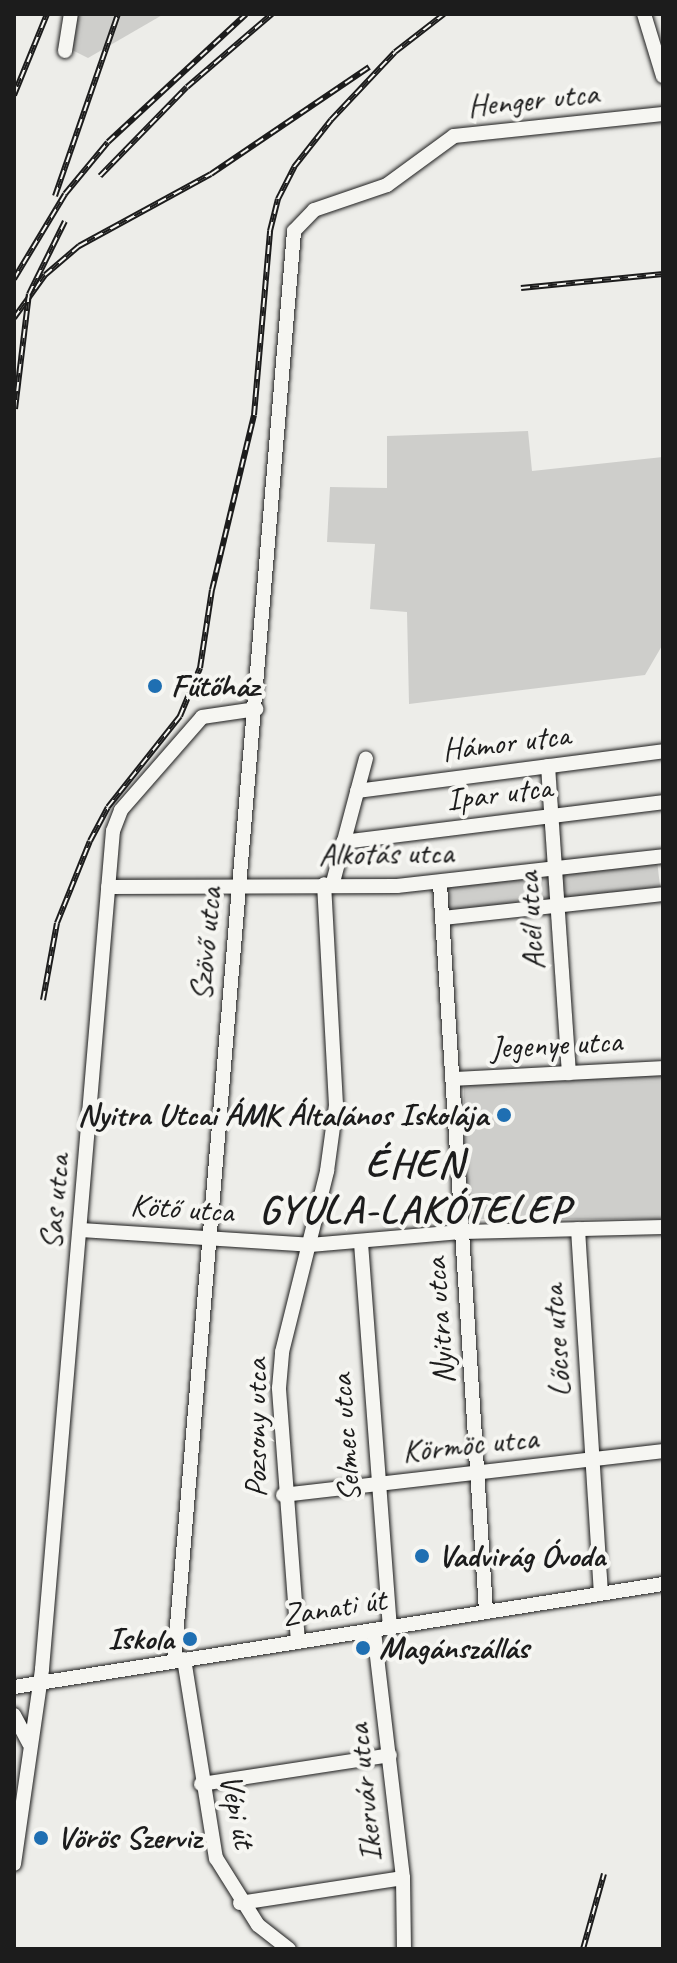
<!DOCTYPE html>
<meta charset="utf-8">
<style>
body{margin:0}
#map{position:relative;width:677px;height:1963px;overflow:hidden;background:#edede9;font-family:Caveat,sans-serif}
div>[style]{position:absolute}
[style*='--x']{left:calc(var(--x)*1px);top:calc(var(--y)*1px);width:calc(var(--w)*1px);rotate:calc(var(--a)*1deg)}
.green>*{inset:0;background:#cececb;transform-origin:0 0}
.roads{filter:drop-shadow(0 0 2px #1c1c1c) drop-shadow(0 0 2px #1c1c1c)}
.minor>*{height:14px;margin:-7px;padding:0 7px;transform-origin:7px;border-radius:7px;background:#f6f6f2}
.rail>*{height:6px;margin-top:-3px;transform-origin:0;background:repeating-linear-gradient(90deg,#f6f6f2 0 9px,#1c1c1c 0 18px);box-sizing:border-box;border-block:2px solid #1c1c1c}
.dots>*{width:22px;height:22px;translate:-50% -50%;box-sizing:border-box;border:4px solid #f6f6f2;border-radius:50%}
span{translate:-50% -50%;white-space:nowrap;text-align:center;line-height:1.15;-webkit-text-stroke:8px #f6f6f2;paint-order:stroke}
.street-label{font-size:32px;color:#1c1c1c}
.poi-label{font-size:32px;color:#1c1c1c;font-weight:700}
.left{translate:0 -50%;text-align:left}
.right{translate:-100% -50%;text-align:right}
.district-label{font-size:40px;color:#1c1c1c;font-weight:700;letter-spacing:2px}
.frame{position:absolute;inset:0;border:16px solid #1c1c1c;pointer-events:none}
</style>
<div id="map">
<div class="green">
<i style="clip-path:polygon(76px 14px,164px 14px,88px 58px,72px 50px)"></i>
<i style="clip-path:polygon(528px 431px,532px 471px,663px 457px,663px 644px,645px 675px,409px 704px,407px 612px,370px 609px,375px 544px,327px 542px,330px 487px,387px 488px,387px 436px)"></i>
<i style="left:657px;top:861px;width:26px;height:215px;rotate:83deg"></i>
<i style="left:663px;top:1075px;width:144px;height:199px;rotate:90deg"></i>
</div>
<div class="roads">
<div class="minor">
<i style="--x:644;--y:14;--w:65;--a:73"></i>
<i style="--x:65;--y:51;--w:37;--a:-81"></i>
<i style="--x:548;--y:766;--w:308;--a:86.1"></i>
<i style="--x:357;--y:791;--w:309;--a:-7.4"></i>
<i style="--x:343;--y:842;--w:322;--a:-7.1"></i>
<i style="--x:440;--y:884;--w:728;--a:86.38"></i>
<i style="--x:332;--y:886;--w:132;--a:-75.1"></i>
<i style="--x:108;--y:887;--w:289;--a:-0.2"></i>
<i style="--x:397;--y:886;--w:268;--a:-6.4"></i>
<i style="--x:443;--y:918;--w:221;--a:-6.2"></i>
<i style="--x:453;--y:1079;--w:210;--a:-3"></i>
<i style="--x:578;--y:1229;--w:364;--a:86.4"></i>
<i style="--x:81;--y:1230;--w:229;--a:3.7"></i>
<i style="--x:310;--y:1245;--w:154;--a:-4.9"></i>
<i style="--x:463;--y:1232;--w:200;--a:-1.4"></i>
<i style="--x:361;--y:1243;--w:386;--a:85.7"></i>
<i style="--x:283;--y:1495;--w:383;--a:-6.6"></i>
<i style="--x:374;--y:1631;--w:249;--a:83.3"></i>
<i style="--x:403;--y:1878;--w:71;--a:89.2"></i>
<i style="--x:298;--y:1642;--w:255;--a:-94.3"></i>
<i style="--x:279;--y:1388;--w:36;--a:-85"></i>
<i style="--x:282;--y:1352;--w:187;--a:-76"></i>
<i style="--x:327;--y:1171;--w:67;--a:-82.2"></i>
<i style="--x:336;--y:1105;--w:221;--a:-93.1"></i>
<i style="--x:184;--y:1659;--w:202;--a:80.9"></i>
<i style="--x:216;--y:1858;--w:79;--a:57.9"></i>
<i style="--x:258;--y:1925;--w:39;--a:38"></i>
<i style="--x:174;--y:1661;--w:1435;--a:-85.2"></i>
<i style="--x:294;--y:231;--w:29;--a:-46"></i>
<i style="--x:314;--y:210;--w:77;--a:-18.9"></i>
<i style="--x:387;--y:185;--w:83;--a:-36.2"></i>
<i style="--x:454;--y:136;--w:210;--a:-6"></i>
<i style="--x:14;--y:1687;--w:657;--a:-9.02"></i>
<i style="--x:14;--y:1715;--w:32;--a:62"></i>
<i style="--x:201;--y:1784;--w:191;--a:-8.7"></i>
<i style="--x:14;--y:1864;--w:197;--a:-81.8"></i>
<i style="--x:42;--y:1669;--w:841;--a:-85.16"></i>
<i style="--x:113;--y:831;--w:22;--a:-69"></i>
<i style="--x:121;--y:810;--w:123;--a:-48.9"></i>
<i style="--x:202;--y:717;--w:55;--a:-8.4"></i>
<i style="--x:240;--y:1903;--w:165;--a:-8.7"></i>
</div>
</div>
<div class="rail">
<i style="--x:14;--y:95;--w:87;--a:-67.8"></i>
<i style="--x:100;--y:176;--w:124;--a:-45.7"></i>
<i style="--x:187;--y:87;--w:112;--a:-40.7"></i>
<i style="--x:55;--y:196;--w:193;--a:-70.9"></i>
<i style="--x:14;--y:279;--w:99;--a:-59"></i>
<i style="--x:65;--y:194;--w:67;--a:-50.4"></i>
<i style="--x:108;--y:142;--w:188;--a:-42.8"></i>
<i style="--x:521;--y:288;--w:143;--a:-5.6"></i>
<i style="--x:14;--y:318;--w:53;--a:-54.2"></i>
<i style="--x:45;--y:275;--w:45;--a:-40.5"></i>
<i style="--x:79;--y:246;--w:150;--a:-28.6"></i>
<i style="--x:211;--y:174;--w:191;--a:-34.1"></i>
<i style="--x:15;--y:409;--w:116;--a:-83.1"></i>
<i style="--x:29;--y:294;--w:81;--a:-63.7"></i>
<i style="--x:43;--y:1000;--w:78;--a:-79.7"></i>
<i style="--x:57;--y:923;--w:88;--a:-68.1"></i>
<i style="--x:90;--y:841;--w:38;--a:-62"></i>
<i style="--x:108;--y:807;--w:116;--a:-51.6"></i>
<i style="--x:180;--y:716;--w:52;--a:-67.4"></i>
<i style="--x:200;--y:668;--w:79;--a:-81.3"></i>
<i style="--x:212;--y:590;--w:180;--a:-76.5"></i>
<i style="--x:254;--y:415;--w:185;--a:-85"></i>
<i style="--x:270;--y:231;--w:33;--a:-76"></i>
<i style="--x:278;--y:199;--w:36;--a:-63"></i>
<i style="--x:294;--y:167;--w:60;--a:-51.8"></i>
<i style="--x:331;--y:120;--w:93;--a:-46.7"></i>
<i style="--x:395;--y:52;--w:62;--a:-37.8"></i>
<i style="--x:583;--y:1949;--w:78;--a:-74.4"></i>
</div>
<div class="dots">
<i style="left:155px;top:686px;background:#1f6fb2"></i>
<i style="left:504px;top:1115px;background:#1f6fb2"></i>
<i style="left:422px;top:1556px;background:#1f6fb2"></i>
<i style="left:190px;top:1639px;background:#1f6fb2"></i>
<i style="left:363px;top:1648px;background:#1f6fb2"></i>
<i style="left:41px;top:1838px;background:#1f6fb2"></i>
</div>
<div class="street-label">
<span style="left:533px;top:100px;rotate:-6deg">Henger utca</span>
<span style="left:506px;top:743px;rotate:-7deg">Hámor utca</span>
<span style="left:499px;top:794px;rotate:-7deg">Ipar utca</span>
<span style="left:386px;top:854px;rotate:-1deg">Alkotás utca</span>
<span style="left:531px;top:921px;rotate:-94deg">Acél utca</span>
<span style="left:206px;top:944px;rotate:-85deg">Szövő utca</span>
<span style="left:556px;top:1045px;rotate:-3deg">Jegenye utca</span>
<span style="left:55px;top:1202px;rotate:-85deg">Sas utca</span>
<span style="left:182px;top:1209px;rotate:4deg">Kötő utca</span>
<span style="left:440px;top:1321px;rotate:-94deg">Nyitra utca</span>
<span style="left:557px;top:1341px;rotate:-94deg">Lőcse utca</span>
<span style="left:256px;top:1428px;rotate:-90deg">Pozsony utca</span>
<span style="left:346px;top:1438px;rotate:-94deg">Selmec utca</span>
<span style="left:470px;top:1445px;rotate:-6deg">Körmöc utca</span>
<span style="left:334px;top:1608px;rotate:-9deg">Zanati út</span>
<span style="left:365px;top:1793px;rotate:-96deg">Ikervár utca</span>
<span style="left:237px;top:1811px;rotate:78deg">Vépi út</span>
</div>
<div class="poi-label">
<span class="left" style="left:171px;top:686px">Fűtőház</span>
<span class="right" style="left:488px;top:1115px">Nyitra Utcai ÁMK Általános Iskolája</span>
<span class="left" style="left:438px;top:1556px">Vadvirág Óvoda</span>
<span class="right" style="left:174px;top:1639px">Iskola</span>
<span class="left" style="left:379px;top:1648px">Magánszállás</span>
<span class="left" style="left:57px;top:1838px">Vörös Szerviz</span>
</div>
<div class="district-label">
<span style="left:415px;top:1186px">ÉHEN<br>GYULA-LAKÓTELEP</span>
</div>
<div class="frame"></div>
</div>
